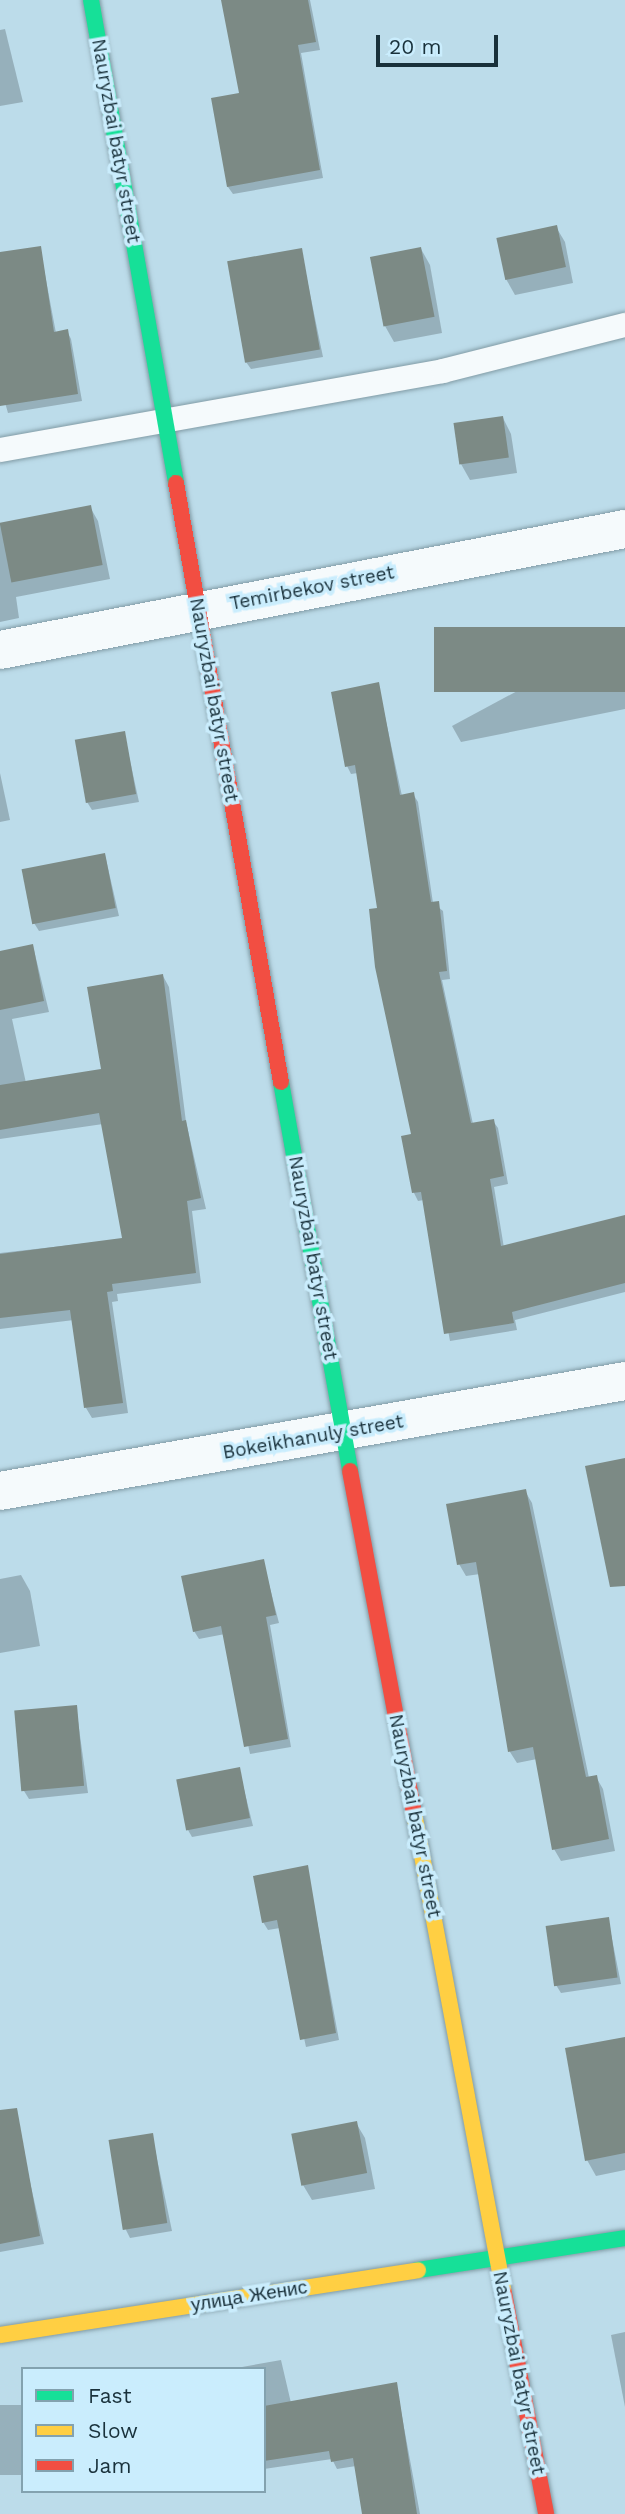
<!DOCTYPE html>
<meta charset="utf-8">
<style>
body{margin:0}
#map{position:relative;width:625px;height:2514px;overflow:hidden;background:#bcdcea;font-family:"Work Sans",sans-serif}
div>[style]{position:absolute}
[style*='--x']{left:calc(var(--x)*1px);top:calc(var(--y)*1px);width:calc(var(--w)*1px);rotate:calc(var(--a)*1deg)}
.shadow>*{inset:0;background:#0003;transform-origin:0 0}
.building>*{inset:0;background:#7c8a85;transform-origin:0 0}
.roads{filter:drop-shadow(0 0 2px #819ba5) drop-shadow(0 0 2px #819ba5)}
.lane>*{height:24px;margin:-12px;padding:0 12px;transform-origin:12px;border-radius:12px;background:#f5fafc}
.street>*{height:38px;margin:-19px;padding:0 19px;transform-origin:19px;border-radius:19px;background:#f5fafc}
.fast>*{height:16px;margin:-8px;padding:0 8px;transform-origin:8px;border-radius:8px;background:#16e098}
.slow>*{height:16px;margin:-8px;padding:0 8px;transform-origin:8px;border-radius:8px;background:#ffcf43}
.jam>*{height:16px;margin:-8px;padding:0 8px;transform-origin:8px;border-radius:8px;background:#f24e42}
span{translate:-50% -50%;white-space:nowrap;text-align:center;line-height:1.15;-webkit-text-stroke:7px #caedfd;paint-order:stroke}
.street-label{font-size:19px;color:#19313b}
.legend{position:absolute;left:21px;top:2367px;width:245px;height:126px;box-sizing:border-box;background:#caedfd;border:2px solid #83a2af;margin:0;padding:9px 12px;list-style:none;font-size:21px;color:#19313b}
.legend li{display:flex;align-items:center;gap:14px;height:35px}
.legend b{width:35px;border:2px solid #83a2af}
.scale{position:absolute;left:376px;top:35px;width:122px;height:32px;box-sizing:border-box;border:4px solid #19313b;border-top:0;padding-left:9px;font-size:21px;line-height:24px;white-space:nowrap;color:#19313b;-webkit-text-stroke:5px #caedfd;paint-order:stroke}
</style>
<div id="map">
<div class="shadow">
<i style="clip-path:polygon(222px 0,310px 0,320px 50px,301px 53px,323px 178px,233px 194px,228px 187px,241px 94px)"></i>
<i style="clip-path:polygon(5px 29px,23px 102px,0 106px,0 30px)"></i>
<i style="clip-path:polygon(556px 227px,565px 242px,573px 283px,515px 295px,506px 279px)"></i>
<i style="clip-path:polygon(40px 248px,56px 333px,67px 331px,71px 339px,82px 401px,8px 413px,0 385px,0 254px)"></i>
<i style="clip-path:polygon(421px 249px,430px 265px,442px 333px,394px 342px,385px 326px)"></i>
<i style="clip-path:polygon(301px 250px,323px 357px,251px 369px,246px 362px)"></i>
<i style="clip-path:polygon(503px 418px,511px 434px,517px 473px,470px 480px,461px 464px)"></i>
<i style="clip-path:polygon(90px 507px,98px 521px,110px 579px,16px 597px,19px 618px,0 622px,0 524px)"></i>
<i style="clip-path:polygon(625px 633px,625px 709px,461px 742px,452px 726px)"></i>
<i style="clip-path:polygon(378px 684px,402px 796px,413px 794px,418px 802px,433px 903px,443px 911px,450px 979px,442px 980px,473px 1124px,493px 1121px,498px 1128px,508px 1184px,494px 1187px,504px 1248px,625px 1217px,625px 1292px,515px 1320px,517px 1330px,450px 1341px,424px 1200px,418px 1201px,414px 1193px,413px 1135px,358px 773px,351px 774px,347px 766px)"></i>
<i style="clip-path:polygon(124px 733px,139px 802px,92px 810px,87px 802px)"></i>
<i style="clip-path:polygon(0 773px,10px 820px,0 822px)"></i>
<i style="clip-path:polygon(105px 855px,119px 916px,39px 931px,34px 923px)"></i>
<i style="clip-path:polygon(33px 946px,49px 1012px,12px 1019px,26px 1083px,103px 1070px,163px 976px,169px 987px,186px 1122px,206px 1209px,192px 1211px,201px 1283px,117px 1294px,118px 1301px,112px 1302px,128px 1413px,92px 1418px,86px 1408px,74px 1320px,0 1329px,0 1253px,124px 1239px,103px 1124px,0 1139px,0 953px)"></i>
<i style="clip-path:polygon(525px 1491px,532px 1503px,589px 1778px,596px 1777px,603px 1789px,615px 1851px,561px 1861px,554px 1849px,537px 1759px,517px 1763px,510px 1752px,480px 1574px,466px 1576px,459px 1564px)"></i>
<i style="clip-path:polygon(263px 1561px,279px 1623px,270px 1625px,291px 1747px,250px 1754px,225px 1634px,199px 1639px,194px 1631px)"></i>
<i style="clip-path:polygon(21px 1575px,30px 1591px,40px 1646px,0 1653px,0 1579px)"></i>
<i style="clip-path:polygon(76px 1707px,88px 1793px,29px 1799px,24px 1791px)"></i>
<i style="clip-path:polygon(239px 1769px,253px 1826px,192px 1837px,188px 1830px)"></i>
<i style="clip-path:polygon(307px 1867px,339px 2040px,306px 2047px,280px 1928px,268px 1930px,263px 1922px)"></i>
<i style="clip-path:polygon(608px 1919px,621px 1984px,561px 1993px,556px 1985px)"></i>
<i style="clip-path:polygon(625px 2039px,625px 2170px,596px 2176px,587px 2160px)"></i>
<i style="clip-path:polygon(356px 2123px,365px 2138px,375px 2189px,312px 2200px,303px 2185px)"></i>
<i style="clip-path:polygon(152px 2135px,172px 2231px,130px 2238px,126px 2230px)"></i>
<i style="clip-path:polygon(27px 2169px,44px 2244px,0 2252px,0 2174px)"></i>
<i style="clip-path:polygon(625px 2332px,625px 2407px,611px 2335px)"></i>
<i style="clip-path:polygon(281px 2360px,291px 2403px,396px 2384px,420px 2514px,364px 2514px,356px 2466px,337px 2469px,332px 2459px,264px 2469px,264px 2369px,231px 2369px)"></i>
<i style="left:23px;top:2405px;width:70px;height:23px;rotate:90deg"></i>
</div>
<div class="building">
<i style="clip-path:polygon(221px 0,308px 0,316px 42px,298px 45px,320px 170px,227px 187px,211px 98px,239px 93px)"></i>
<i style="left:557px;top:225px;width:43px;height:62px;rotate:78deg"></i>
<i style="clip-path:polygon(41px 246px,54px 332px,68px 329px,78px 394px,0 406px,0 252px)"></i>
<i style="left:421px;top:247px;width:71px;height:52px;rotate:79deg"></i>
<i style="left:302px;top:248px;width:103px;height:76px;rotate:80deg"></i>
<i style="left:503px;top:416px;width:42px;height:50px;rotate:82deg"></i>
<i style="left:91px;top:505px;width:61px;height:93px;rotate:79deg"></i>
<i style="left:625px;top:627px;width:65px;height:191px;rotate:90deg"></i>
<i style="clip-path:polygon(379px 682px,400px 795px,414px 792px,431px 902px,439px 901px,447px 971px,439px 972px,471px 1123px,494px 1119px,504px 1176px,490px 1179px,501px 1246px,625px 1215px,625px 1283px,512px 1312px,514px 1323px,444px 1334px,421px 1192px,412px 1193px,401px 1136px,411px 1134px,375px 967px,369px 909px,377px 908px,355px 765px,345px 767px,331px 692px)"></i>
<i style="left:125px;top:731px;width:64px;height:51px;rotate:80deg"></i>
<i style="left:105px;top:853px;width:56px;height:85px;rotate:79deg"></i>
<i style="clip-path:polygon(33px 944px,44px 1001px,0 1010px,0 951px)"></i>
<i style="clip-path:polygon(163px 974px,182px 1121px,186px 1120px,201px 1198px,187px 1201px,196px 1273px,112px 1284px,113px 1291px,107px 1292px,123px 1403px,84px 1408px,70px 1310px,0 1318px,0 1254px,122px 1238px,99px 1113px,0 1130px,0 1085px,101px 1069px,87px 987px)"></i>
<i style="clip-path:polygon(625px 1458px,625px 1586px,610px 1587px,585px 1466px)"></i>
<i style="clip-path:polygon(526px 1489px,586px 1777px,597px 1775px,609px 1839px,552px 1850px,533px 1747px,508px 1752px,476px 1562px,457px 1565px,446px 1504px)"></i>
<i style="clip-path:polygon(264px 1559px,276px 1615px,266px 1617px,288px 1739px,244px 1747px,221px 1626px,193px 1632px,181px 1576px)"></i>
<i style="left:77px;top:1705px;width:81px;height:63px;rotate:85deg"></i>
<i style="left:240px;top:1767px;width:52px;height:65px;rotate:79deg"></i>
<i style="clip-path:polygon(308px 1865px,336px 2033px,300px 2040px,277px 1920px,262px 1923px,253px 1876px)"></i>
<i style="left:609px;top:1917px;width:61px;height:64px;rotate:82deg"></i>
<i style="clip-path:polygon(625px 2037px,625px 2153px,585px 2161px,565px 2048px)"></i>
<i style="clip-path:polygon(17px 2108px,40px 2236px,0 2244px,0 2110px)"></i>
<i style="left:357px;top:2121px;width:53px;height:67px;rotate:79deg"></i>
<i style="left:153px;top:2133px;width:91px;height:45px;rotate:81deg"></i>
<i style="clip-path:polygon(397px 2382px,417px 2514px,362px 2514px,353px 2458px,331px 2462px,329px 2451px,264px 2461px,264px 2406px)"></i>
</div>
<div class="roads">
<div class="lane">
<i style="--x:0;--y:450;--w:450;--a:-10.1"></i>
<i style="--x:443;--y:371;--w:188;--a:-14.2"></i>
</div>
<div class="street">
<i style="--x:0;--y:650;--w:637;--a:-10.96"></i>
<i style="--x:0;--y:1491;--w:635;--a:-9.98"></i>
</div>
<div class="fast">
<i style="--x:91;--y:0;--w:490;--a:80"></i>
<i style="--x:281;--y:1082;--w:395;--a:79.9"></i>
<i style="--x:418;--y:2270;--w:209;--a:-8.8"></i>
</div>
<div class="slow">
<i style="--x:414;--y:1813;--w:488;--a:79.4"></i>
<i style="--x:0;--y:2335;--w:423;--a:-8.8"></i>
</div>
<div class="jam">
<i style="--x:176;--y:483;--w:608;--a:80.06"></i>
<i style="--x:350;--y:1471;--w:348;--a:79.4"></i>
<i style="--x:504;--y:2293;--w:225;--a:79.2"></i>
</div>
</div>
<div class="street-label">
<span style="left:116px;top:141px;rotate:80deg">Nauryzbai batyr street</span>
<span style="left:312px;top:588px;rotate:-11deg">Temirbekov street</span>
<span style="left:214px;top:700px;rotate:80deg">Nauryzbai batyr street</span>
<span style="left:313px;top:1258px;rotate:80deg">Nauryzbai batyr street</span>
<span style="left:313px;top:1437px;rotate:-10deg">Bokeikhanuly street</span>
<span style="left:415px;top:1816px;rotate:79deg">Nauryzbai batyr street</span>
<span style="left:249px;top:2296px;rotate:-9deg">улица Женис</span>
<span style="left:519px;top:2373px;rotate:79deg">Nauryzbai batyr street</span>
</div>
<ul class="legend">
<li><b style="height:9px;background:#16e098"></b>Fast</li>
<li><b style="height:9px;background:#ffcf43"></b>Slow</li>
<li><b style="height:9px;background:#f24e42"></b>Jam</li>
</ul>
<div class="scale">20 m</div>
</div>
